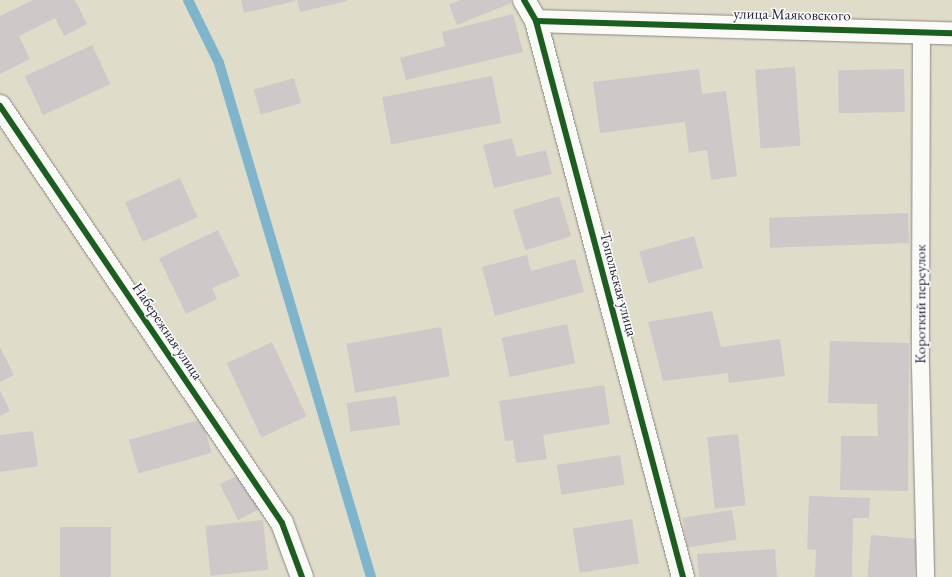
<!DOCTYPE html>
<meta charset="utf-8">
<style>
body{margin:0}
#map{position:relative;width:952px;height:577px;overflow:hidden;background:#e0dcca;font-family:"EB Garamond",serif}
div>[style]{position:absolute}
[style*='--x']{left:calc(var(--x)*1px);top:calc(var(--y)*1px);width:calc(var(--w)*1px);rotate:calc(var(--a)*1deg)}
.stream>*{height:10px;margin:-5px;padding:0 5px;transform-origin:5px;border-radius:5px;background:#7eb5cd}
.building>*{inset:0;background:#cec8c9;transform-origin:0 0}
.roads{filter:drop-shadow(0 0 1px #8b8884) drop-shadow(0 0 1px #8b8884)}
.lane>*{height:17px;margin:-8.5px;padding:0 8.5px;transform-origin:8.5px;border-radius:8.5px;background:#fafaf7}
.street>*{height:22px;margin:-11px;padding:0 11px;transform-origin:11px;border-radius:11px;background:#fafaf7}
.cycleway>*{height:6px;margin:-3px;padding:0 3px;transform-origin:3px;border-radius:3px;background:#1b5e20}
span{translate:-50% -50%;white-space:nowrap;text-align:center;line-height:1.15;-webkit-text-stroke:3px #fff;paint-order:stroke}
.street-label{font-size:15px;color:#22223b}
</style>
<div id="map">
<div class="stream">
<i style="--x:188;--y:0;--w:70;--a:63.8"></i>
<i style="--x:219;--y:63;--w:536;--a:73.53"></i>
</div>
<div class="building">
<i style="clip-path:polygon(33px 0,75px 0,87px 24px,64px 36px,55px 18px,19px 36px,30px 59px,0 74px,0 16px)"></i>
<i style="clip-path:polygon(241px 0,295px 0,295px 1px,244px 13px)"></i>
<i style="clip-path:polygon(297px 0,347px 0,347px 1px,300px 12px)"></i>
<i style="clip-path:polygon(461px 0,510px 0,511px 3px,457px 25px,449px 5px)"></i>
<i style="clip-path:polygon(513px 14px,523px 52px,406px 80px,400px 58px,445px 46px,442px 32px)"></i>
<i style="left:92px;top:45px;width:43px;height:74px;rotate:65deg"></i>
<i style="left:795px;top:67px;width:79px;height:40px;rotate:86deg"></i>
<i style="clip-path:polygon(699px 69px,702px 94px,726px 91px,737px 176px,711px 180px,707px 150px,689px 153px,685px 122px,600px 133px,593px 82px)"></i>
<i style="left:904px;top:69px;width:43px;height:66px;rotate:89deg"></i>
<i style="left:492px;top:76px;width:48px;height:112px;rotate:79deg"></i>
<i style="left:294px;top:78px;width:26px;height:42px;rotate:74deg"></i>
<i style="clip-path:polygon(512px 138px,517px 157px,546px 150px,552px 174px,494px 188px,483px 145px)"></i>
<i style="left:180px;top:178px;width:43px;height:60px;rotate:66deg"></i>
<i style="left:559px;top:196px;width:42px;height:48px;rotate:73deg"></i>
<i style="left:908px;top:213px;width:30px;height:139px;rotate:88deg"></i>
<i style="clip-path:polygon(218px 230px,240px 276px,212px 288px,217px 299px,186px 314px,159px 258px)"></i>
<i style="left:694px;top:236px;width:33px;height:57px;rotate:74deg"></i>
<i style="clip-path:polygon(527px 255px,531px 271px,575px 259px,584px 292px,495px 316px,482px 267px)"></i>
<i style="clip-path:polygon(712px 311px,721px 347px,780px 339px,785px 376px,729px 383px,728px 373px,663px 381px,648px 322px)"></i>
<i style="left:567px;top:324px;width:40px;height:67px;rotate:78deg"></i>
<i style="left:441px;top:327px;width:50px;height:96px;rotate:80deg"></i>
<i style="clip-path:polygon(830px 341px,909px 343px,908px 491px,840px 490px,841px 436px,878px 436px,877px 404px,828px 403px)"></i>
<i style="left:272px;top:342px;width:82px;height:50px;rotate:65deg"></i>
<i style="clip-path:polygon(0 347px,14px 375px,0 382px)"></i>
<i style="clip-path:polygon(604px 385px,610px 424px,543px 435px,547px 459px,516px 463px,513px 440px,505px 441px,499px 401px)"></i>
<i style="clip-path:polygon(0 390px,10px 411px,0 416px)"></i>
<i style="left:396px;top:396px;width:29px;height:50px;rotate:82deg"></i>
<i style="left:202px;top:419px;width:35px;height:76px;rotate:74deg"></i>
<i style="clip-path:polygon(33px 431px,38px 466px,0 472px,0 435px)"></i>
<i style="left:738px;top:434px;width:72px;height:31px;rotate:84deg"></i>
<i style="left:620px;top:455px;width:30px;height:64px;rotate:81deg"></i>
<i style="left:242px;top:473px;width:40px;height:25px;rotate:63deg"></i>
<i style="clip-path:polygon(809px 496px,870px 498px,869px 518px,853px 518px,852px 577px,815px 577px,816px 550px,807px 549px)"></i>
<i style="left:732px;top:510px;width:30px;height:50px;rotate:81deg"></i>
<i style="left:632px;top:519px;width:45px;height:60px;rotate:81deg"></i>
<i style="left:263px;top:520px;width:50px;height:58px;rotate:84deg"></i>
<i style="left:111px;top:527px;width:50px;height:51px;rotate:90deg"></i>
<i style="left:871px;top:535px;width:47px;height:42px;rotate:5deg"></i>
<i style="clip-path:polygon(775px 549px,777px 577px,699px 577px,697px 554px)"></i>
</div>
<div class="roads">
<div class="lane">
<i style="--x:921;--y:30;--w:336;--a:90.2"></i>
<i style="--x:920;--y:366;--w:211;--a:88.6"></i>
</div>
<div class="street">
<i style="--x:524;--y:0;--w:24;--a:60"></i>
<i style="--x:536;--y:21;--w:575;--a:75.19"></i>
<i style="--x:536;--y:21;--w:416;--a:1.7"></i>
<i style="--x:0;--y:106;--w:503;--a:55.93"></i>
<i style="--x:282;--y:523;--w:58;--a:69.7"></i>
</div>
</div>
<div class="cycleway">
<i style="--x:524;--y:0;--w:24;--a:60"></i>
<i style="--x:536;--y:21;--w:575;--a:75.19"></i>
<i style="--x:536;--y:21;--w:416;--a:1.7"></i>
<i style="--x:0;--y:106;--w:503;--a:55.93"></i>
<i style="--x:282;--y:523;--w:58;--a:69.7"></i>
</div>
<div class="street-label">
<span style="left:792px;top:14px;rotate:1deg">улица Маяковского</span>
<span style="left:619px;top:284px;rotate:75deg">Топольская улица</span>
<span style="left:920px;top:304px;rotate:-90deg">Короткий переулок</span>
<span style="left:168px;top:331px;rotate:56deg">Набережная улица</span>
</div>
</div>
